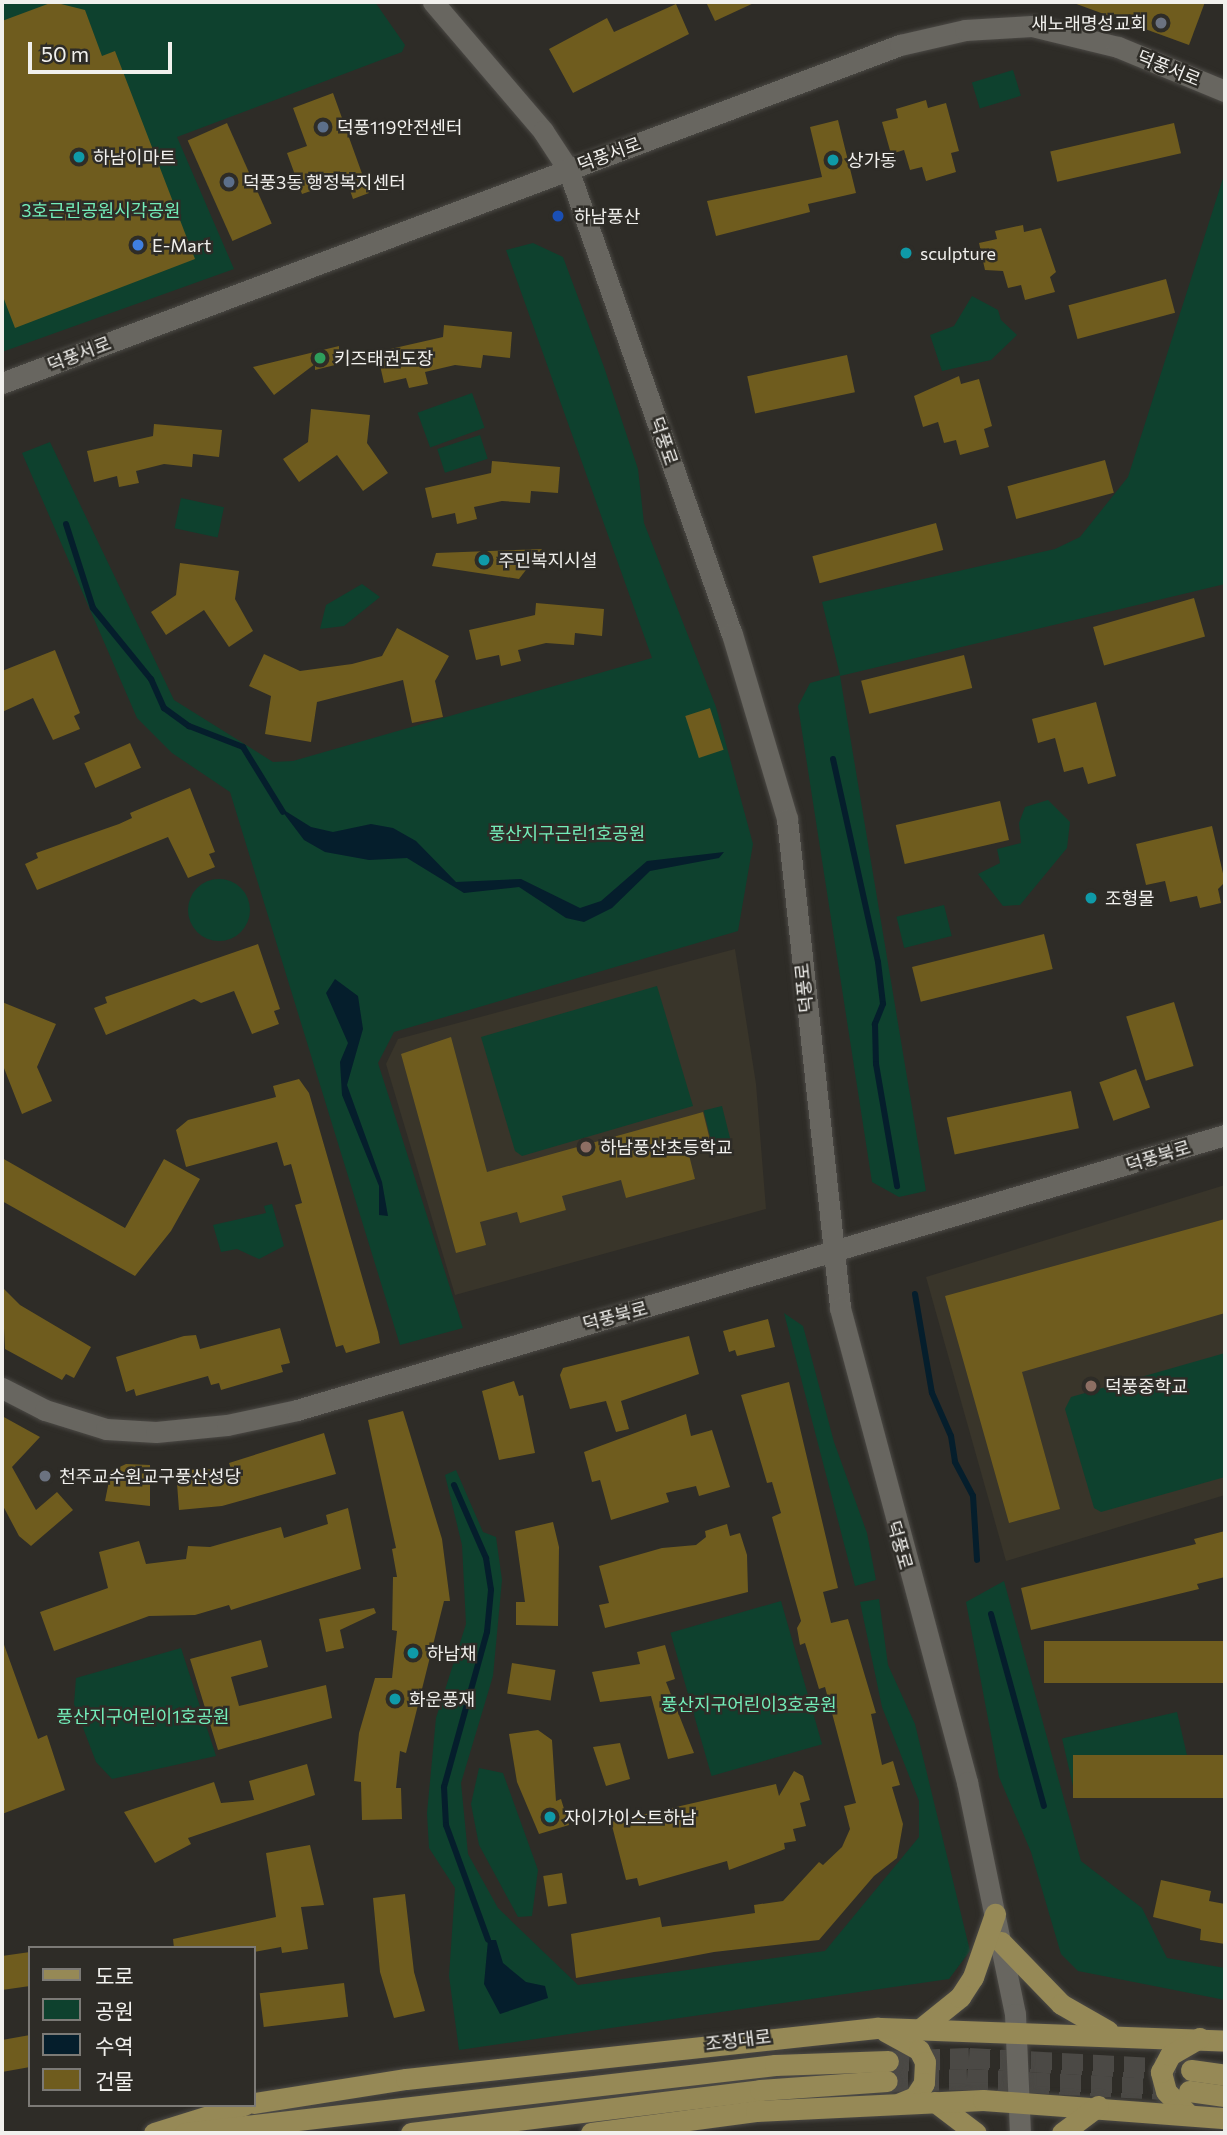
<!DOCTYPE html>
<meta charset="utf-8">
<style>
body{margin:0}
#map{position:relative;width:1227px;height:2135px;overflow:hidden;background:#2e2c27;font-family:Commissioner,"Noto Sans KR",sans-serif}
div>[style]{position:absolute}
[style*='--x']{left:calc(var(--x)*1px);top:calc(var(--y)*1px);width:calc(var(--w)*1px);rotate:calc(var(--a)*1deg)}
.built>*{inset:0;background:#39352a}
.green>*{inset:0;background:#0e412e;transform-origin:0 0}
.round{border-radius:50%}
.water>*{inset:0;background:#051e2c}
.stream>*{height:6px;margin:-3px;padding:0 3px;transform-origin:3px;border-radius:3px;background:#051e2c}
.building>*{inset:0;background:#6f5c1e;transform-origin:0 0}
.primary-tunnel>*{height:21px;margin-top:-10.5px;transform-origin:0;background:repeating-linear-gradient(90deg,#4b4945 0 21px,transparent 0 31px)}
.roads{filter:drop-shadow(0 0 2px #4b4945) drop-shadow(0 0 2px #4b4945)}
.secondary>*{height:21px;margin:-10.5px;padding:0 10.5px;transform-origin:10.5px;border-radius:10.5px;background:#686660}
.primary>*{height:21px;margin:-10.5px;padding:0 10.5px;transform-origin:10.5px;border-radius:10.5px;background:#968956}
.dots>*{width:19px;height:19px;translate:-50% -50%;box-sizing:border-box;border:4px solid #2e2c27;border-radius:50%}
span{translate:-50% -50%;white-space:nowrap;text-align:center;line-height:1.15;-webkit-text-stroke:5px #2e2c27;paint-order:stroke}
.poi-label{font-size:18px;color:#f1f0ed}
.right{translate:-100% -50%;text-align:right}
.left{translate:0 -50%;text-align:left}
.street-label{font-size:18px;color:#f1f0ed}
.park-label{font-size:18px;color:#73edb9}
.frame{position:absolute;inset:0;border:4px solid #f1f0ed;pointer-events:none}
.legend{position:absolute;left:28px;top:1946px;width:228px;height:161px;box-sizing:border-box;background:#2e2c27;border:2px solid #7c7a76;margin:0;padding:9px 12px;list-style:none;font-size:21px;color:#f1f0ed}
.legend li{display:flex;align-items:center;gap:14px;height:35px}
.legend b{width:35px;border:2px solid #7c7a76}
.scale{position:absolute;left:28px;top:42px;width:144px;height:32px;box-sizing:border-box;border:4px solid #f1f0ed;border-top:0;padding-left:9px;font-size:21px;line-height:24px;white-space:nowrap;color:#f1f0ed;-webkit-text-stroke:5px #2e2c27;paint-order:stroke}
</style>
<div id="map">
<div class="built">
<i style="clip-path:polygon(735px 949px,756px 1084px,766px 1209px,455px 1295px,386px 1064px,398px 1039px)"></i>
<i style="clip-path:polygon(1225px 1185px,1225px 1495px,1006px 1561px,926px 1277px)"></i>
</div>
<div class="green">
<i style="clip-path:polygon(2px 2px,375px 2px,405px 45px,402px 52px,177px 137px,234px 269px,2px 352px)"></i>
<i style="left:1013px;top:70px;width:27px;height:43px;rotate:73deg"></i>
<i style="clip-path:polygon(1225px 172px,1225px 584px,840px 676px,926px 1191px,899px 1197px,872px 1182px,798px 706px,810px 683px,840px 675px,822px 602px,1055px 549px,1080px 537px,1128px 477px)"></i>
<i style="clip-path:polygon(533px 243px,563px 257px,604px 367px,638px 469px,644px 523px,716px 707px,753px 844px,738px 931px,394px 1032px,378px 1063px,463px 1328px,400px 1345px,230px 792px,172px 753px,137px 718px,22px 453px,50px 442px,174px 700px,273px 762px,293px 761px,652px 658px,506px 250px)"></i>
<i style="clip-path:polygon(972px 296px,998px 310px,1001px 320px,1017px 335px,991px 360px,942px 371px,930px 335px,954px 326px)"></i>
<i style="left:472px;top:393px;width:37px;height:58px;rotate:70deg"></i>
<i style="left:480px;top:435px;width:25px;height:45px;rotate:72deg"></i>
<i style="left:181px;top:498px;width:44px;height:31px;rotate:12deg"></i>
<i style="clip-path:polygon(362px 584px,380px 597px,344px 626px,320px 629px,326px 605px)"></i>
<i style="clip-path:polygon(1048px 800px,1070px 822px,1067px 848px,1020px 905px,1003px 906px,978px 874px,1000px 863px,997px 849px,1021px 843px,1019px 823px,1025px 807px)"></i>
<i class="round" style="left:188px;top:879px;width:62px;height:62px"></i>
<i style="left:944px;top:905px;width:32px;height:49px;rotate:76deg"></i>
<i style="clip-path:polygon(657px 986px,693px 1106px,522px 1156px,515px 1151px,481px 1037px)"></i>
<i style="left:722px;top:1106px;width:34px;height:19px;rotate:76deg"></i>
<i style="clip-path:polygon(272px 1204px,284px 1246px,259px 1259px,237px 1249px,221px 1252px,213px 1225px,266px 1213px,264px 1206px)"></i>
<i style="clip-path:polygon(784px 1313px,803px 1326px,834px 1442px,867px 1533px,876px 1580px,855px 1586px)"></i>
<i style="clip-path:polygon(1225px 1353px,1225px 1477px,1101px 1512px,1094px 1508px,1065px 1409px,1071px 1397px)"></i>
<i style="clip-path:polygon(456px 1470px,483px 1532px,496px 1537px,502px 1580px,493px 1676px,461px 1783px,468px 1854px,498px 1908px,578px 1985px,825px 1951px,919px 1837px,919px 1801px,882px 1707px,860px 1602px,879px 1599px,888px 1665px,915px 1724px,970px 1951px,949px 1979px,459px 2050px,449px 1976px,455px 1888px,429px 1848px,427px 1813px,436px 1718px,466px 1624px,462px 1545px,445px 1475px)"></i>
<i style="clip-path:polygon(1004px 1581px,1081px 1861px,1142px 1908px,1167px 1958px,1225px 1968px,1225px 2000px,1078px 1971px,1061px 1954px,1031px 1852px,999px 1777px,966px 1602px)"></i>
<i style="left:781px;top:1601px;width:149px;height:115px;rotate:74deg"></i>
<i style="clip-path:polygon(181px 1648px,216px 1756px,112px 1779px,96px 1762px,74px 1704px,76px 1678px)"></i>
<i style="left:1177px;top:1712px;width:48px;height:118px;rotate:77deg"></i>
<i style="clip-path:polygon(479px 1768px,503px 1773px,538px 1870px,532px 1916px,518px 1917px,479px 1845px,471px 1804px)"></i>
</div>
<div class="water">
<i style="clip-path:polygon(279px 807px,311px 827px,333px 832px,371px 824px,393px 828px,416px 841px,456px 882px,521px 879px,580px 908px,601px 901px,647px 861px,724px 852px,719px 858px,650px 871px,612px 908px,584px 922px,566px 918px,519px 887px,464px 893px,407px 858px,369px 860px,325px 852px,304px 840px)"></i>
<i style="clip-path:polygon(335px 979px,358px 996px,363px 1029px,347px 1085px,382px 1182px,388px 1216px,379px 1215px,379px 1186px,342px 1095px,340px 1062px,348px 1043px,326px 993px)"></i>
<i style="clip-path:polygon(488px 1940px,496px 1940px,503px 1963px,526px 1982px,545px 1986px,548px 1998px,500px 2014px,484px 1984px)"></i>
</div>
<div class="stream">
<i style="--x:66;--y:524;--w:88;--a:72.2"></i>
<i style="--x:93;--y:608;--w:92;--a:50.8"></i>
<i style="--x:151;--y:679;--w:32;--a:66"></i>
<i style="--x:164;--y:708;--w:31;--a:36"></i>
<i style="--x:189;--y:726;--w:58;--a:21.3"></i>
<i style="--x:243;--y:747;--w:76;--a:58.4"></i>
<i style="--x:833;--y:759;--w:208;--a:77.5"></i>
<i style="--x:878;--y:962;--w:42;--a:83.2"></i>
<i style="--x:883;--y:1004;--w:22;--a:112"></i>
<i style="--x:875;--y:1024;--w:40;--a:88.6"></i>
<i style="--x:876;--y:1064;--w:124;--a:80.2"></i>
<i style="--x:915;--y:1294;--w:100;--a:80.3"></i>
<i style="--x:932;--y:1393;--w:47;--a:66.2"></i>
<i style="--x:951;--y:1436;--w:26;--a:81"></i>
<i style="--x:955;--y:1462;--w:38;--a:62"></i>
<i style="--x:973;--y:1496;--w:64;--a:86.4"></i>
<i style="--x:454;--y:1485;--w:80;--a:66.3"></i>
<i style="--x:486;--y:1558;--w:32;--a:81"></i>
<i style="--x:491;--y:1590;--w:42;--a:95.4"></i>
<i style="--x:487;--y:1632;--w:161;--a:105.5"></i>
<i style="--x:444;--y:1787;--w:38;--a:87"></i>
<i style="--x:446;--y:1825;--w:122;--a:69.9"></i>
<i style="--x:991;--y:1614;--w:199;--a:74.6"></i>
</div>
<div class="building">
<i style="clip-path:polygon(53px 2px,85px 10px,102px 56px,115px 51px,195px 259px,15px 328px,2px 294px,2px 21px)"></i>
<i style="clip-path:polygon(706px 2px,756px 2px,715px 21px)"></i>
<i style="clip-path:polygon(1071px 2px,1205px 2px,1189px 45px)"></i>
<i style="clip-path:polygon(676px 4px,689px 34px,573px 93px,549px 49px,607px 18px,614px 32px)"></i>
<i style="clip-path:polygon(333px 93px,369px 193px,353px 199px,346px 179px,302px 194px,287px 153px,307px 146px,293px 108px)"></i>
<i style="clip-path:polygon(926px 100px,928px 108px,946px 103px,959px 151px,951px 153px,956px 172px,926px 181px,922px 167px,910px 170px,904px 150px,891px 154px,882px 122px,898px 118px,896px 109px)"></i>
<i style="clip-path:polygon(838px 120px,856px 193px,808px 204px,810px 212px,716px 236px,707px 201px,822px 177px,810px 127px)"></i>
<i style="left:227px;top:123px;width:110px;height:43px;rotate:66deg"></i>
<i style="left:1174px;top:123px;width:31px;height:127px;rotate:77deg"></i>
<i style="clip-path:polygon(1023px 225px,1024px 232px,1041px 228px,1056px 272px,1050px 277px,1055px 292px,1025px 300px,1021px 285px,1008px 288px,1003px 271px,985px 270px,979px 243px,997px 239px,995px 231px)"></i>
<i style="left:1166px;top:279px;width:35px;height:101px;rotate:75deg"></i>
<i style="clip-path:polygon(444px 325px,512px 332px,510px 358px,483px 355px,481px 368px,455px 365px,425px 372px,428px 384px,409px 388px,406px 378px,384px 383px,377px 352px,443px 337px)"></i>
<i style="clip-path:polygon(339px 346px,339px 364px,315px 370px,315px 364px,274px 395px,253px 367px)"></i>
<i style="left:847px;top:355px;width:38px;height:102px;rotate:78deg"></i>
<i style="clip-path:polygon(959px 376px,961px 384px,979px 379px,992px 426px,984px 429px,989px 447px,960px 455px,956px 440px,944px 443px,938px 422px,923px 427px,914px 396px)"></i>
<i style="clip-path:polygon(311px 409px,370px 415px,367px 443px,388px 473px,363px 491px,337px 455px,299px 482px,283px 459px,308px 442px)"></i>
<i style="clip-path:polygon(154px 424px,222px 430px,219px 457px,193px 454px,192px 467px,164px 464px,136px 471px,139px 483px,119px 487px,117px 476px,94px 482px,87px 451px,153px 436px)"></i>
<i style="left:1105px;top:460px;width:34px;height:101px;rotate:75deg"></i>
<i style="clip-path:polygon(492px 461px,560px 467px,558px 493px,531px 491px,530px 503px,502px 501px,474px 507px,477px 519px,457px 524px,455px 513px,432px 518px,425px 488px,491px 473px)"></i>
<i style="left:936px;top:523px;width:28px;height:128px;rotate:75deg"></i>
<i style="clip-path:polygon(542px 549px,519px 579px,432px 566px,436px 553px)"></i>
<i style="clip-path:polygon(180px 563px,239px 571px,235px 599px,253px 631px,229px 647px,204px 610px,166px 635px,151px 612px,176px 595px)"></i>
<i style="left:1194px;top:598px;width:40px;height:105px;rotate:74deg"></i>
<i style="clip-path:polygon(536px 603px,604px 609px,602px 636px,575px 633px,574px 645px,546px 643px,518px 650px,521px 661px,501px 666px,499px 655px,476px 660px,469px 630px,535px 615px)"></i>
<i style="clip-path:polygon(397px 628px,449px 656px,435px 681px,443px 717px,412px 723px,403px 680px,317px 702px,311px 742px,265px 734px,271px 696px,249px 686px,264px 654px,300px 671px,352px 664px,382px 656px)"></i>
<i style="clip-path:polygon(55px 650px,80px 713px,74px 716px,80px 729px,53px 740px,33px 698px,2px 712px,2px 671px)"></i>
<i style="left:964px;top:655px;width:34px;height:106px;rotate:76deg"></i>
<i style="clip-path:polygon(1096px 702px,1116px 776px,1088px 784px,1083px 767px,1064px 772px,1055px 738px,1038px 743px,1032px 719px)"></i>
<i style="left:710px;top:708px;width:44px;height:26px;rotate:72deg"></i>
<i style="left:130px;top:743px;width:27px;height:50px;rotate:66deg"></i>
<i style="clip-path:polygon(190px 788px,215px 852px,209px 854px,215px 867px,188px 878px,168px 837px,37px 890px,25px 864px,38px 858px,36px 853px,119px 824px,132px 818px,130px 813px)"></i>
<i style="left:1000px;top:801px;width:40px;height:107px;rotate:77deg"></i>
<i style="clip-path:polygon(1212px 826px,1225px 882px,1218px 889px,1221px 903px,1200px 908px,1197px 896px,1170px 902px,1165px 881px,1146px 885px,1136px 844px)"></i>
<i style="left:1044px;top:934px;width:36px;height:136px;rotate:76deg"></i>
<i style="clip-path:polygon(258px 944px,280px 1009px,274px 1011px,279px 1024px,252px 1034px,234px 991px,201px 1003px,194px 999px,106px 1035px,94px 1008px,107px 1003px,105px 997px)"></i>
<i style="clip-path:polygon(2px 1002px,56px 1024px,37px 1067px,52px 1101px,22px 1114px,2px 1063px)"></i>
<i style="left:1174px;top:1002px;width:67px;height:50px;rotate:73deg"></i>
<i style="clip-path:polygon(451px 1037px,487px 1172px,703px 1112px,711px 1144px,688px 1151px,695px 1179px,626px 1198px,621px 1180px,562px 1196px,566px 1210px,520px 1223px,517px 1212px,480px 1222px,486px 1245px,456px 1253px,401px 1054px)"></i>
<i style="left:1136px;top:1069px;width:41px;height:39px;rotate:70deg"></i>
<i style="clip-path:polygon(299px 1079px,309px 1093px,378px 1332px,380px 1343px,346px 1353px,343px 1345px,336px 1347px,295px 1205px,302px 1203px,291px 1164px,284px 1166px,277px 1142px,186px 1167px,176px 1130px,188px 1120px,276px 1097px,273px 1086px)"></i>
<i style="left:1071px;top:1091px;width:38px;height:127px;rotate:78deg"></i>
<i style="clip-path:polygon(2px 1158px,125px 1228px,164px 1159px,200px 1179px,171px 1231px,135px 1276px,2px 1201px)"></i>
<i style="clip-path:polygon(1225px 1219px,1225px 1313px,1022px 1372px,1060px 1509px,1009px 1523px,945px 1296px)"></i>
<i style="clip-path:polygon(2px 1287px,20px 1305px,91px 1347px,74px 1378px,66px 1374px,62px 1380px,5px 1349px)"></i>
<i style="clip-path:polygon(768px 1319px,775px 1347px,737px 1356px,735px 1350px,729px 1352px,723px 1331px)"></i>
<i style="clip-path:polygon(280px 1328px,290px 1363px,281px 1365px,283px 1372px,221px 1390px,219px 1383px,211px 1385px,208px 1376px,136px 1396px,134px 1389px,126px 1392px,116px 1357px,184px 1336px,196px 1335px,200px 1349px)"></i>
<i style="clip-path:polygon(689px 1336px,699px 1374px,621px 1401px,629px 1429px,616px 1432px,606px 1401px,570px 1409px,560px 1375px,563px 1368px)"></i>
<i style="clip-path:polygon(514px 1381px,519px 1396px,523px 1395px,535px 1453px,499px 1460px,482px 1391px)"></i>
<i style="clip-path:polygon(789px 1382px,838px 1588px,823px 1592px,831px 1623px,848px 1619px,876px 1713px,871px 1714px,882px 1765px,893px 1761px,900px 1785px,892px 1787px,903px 1824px,897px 1858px,874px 1876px,819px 1940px,714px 1952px,576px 1978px,571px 1934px,660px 1917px,662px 1927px,755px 1913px,754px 1905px,783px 1901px,819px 1862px,823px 1865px,842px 1847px,850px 1829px,844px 1806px,856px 1803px,825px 1687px,819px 1689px,805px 1643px,800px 1645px,797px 1628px,801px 1621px,772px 1517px,781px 1513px,772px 1482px,767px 1483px,741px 1395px)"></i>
<i style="clip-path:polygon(403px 1411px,442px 1539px,450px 1601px,444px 1601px,406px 1753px,400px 1751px,396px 1788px,401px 1788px,402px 1819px,362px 1820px,361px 1782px,354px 1781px,359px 1733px,375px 1678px,392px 1678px,397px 1631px,392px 1630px,393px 1577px,397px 1577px,392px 1549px,396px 1548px,368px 1420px)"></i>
<i style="clip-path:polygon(686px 1414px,691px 1436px,712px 1430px,730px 1487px,699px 1496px,696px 1486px,666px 1493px,669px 1502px,611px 1520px,600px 1480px,592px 1482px,584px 1452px)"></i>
<i style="clip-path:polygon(2px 1416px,40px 1437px,12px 1467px,36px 1510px,57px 1492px,73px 1510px,31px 1546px,19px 1536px,2px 1504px)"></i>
<i style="clip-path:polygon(324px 1433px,336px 1474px,222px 1506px,179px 1510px,176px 1470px,231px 1469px,229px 1463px)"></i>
<i style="clip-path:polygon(126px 1464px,150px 1465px,150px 1506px,105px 1501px,111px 1471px)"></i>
<i style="clip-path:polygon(348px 1508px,361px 1569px,231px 1610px,229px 1605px,195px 1615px,149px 1616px,54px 1651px,40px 1612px,108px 1588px,99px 1552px,139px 1541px,146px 1564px,186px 1559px,188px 1546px,210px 1547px,281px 1527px,284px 1538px,328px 1524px,326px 1515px)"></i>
<i style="clip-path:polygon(553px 1522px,559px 1547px,558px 1626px,516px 1625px,516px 1602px,525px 1602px,515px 1531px)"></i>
<i style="clip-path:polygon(727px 1524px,730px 1536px,740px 1533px,747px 1555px,748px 1592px,605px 1628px,599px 1605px,609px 1603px,599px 1566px,662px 1548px,696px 1545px,706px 1537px,705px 1531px)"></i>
<i style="clip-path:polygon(1225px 1531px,1225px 1577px,1197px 1584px,1199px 1589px,1031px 1630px,1021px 1588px,1196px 1544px,1194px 1539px)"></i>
<i style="clip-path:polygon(374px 1608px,376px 1613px,340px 1630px,344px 1648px,326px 1652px,319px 1619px)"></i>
<i style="clip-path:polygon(2px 1639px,38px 1739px,47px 1735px,65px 1790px,2px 1814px)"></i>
<i style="clip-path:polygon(261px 1640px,268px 1667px,231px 1677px,239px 1706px,326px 1685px,332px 1718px,218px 1750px,190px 1659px)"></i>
<i style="left:1225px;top:1641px;width:42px;height:181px;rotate:90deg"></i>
<i style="clip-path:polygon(665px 1645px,675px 1679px,666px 1682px,694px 1753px,668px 1759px,651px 1696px,600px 1702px,592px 1672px,640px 1664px,637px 1652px)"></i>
<i style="left:512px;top:1663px;width:44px;height:31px;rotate:9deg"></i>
<i style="clip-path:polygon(538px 1730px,552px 1740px,556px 1801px,561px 1799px,569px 1825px,539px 1834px,517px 1782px,509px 1734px)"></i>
<i style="clip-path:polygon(620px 1743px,630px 1779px,606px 1786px,593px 1747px)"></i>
<i style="left:1225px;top:1755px;width:43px;height:152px;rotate:90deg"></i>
<i style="clip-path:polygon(307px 1764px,315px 1795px,188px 1838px,191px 1844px,155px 1863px,124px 1812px,214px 1782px,221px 1803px,254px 1800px,249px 1781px)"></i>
<i style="clip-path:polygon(794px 1771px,803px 1776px,810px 1800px,800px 1803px,806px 1826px,793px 1829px,796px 1841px,784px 1843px,785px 1849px,729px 1870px,727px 1861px,639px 1886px,637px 1878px,626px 1880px,611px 1822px,776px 1784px,779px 1796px)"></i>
<i style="clip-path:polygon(310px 1845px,324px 1905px,301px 1907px,308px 1949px,282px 1953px,281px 1947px,254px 1952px,254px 1948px,174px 1948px,173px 1939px,276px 1917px,266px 1853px)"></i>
<i style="left:562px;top:1873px;width:31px;height:19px;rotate:81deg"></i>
<i style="clip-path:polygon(1161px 1880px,1211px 1891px,1209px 1901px,1225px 1904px,1225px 1944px,1200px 1940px,1201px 1929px,1153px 1917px)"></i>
<i style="clip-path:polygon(405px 1894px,414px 1972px,425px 2011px,394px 2018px,380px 1972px,373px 1898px)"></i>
<i style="clip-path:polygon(30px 1952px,30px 1986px,2px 1990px,2px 1956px)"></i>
<i style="left:344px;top:1983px;width:34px;height:85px;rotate:83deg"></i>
<i style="clip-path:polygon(30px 2035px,30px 2067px,2px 2072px,2px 2040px)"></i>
</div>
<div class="primary-tunnel">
<i style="--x:888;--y:2061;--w:81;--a:-2.1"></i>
<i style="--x:969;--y:2058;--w:222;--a:3.1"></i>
<i style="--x:887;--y:2081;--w:80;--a:-1.4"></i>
<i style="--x:967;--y:2079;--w:215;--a:2.9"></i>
</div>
<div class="roads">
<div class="secondary">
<i style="--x:433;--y:2;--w:170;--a:49.5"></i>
<i style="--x:543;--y:131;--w:45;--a:56.7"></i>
<i style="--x:568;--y:169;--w:493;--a:70.6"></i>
<i style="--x:732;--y:634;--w:193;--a:73.4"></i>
<i style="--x:787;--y:819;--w:492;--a:83.8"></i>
<i style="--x:840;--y:1308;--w:491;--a:75"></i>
<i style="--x:967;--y:1782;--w:237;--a:78.3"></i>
<i style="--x:1015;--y:2014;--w:119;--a:87.6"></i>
<i style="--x:2;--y:383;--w:960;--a:-20.63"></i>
<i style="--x:900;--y:45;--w:67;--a:-13"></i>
<i style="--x:965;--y:30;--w:67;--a:-3.4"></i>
<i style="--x:1032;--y:26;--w:89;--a:13.7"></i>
<i style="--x:1118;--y:47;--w:116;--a:22.4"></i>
<i style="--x:2;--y:1388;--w:48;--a:27.1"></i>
<i style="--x:45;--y:1410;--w:64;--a:17.3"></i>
<i style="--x:106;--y:1429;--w:50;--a:3.4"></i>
<i style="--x:156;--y:1432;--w:71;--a:-5.6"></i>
<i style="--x:227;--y:1425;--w:72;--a:-12.1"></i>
<i style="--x:297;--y:1410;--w:968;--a:-16.51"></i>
</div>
<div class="primary">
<i style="--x:1001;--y:1942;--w:86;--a:45.9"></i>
<i style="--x:1061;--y:2004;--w:54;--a:29.9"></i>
<i style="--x:919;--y:2030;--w:53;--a:-38.8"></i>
<i style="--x:960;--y:1997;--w:24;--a:-57"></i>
<i style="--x:973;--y:1977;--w:67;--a:-70.8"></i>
<i style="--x:885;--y:2031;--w:39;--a:29"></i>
<i style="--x:919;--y:2050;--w:13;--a:63"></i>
<i style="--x:925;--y:2062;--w:21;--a:93"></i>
<i style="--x:924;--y:2083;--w:17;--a:123"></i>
<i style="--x:915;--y:2097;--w:16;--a:158"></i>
<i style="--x:1191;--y:2070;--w:34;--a:8"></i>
<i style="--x:1189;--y:2091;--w:36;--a:8"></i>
<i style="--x:935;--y:2102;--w:51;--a:37.1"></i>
<i style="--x:254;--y:2103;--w:154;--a:-9"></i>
<i style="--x:406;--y:2079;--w:475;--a:-6.2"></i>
<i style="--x:878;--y:2028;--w:347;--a:2.1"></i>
<i style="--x:1187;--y:2113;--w:30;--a:-134"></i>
<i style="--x:1166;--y:2091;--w:20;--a:-105"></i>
<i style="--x:1161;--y:2072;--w:19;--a:-62"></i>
<i style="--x:1170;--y:2055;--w:34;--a:-30"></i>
<i style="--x:154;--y:2133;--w:94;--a:-17.3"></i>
<i style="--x:185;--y:2133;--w:594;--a:-6.57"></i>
<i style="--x:775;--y:2065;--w:113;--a:-2"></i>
<i style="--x:411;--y:2133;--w:352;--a:-7"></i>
<i style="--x:760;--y:2090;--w:127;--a:-4.1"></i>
<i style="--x:591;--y:2133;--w:166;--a:-7.6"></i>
<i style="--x:756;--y:2111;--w:227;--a:-2.8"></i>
<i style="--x:983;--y:2100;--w:243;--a:4.3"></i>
<i style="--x:1062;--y:2133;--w:45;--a:-36.9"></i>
</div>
</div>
<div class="dots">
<i style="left:1161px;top:23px;background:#6b7280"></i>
<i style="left:323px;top:127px;background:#5c6f8a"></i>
<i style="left:79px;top:157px;background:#0f9aa8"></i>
<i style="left:833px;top:160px;background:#0f9aa8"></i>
<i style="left:229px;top:182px;background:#5c6f8a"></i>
<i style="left:558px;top:216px;background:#1a4fb4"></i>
<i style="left:138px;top:245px;background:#3f7fe0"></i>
<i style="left:906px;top:253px;background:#0f9aa8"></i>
<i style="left:320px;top:358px;background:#2e9e5b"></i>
<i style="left:484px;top:560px;background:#0f9aa8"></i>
<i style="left:1091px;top:898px;background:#0f9aa8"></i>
<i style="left:586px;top:1147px;background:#8d6e63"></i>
<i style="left:1091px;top:1386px;background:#8d6e63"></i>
<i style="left:45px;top:1476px;background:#6b7280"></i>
<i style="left:413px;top:1653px;background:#0f9aa8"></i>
<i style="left:395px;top:1699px;background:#0f9aa8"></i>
<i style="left:550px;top:1817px;background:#0f9aa8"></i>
</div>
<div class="poi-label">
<span class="right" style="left:1147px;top:23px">새노래명성교회</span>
<span class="left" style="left:337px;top:127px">덕풍119안전센터</span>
<span class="left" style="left:93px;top:157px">하남이마트</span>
<span class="left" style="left:847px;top:160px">상가동</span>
<span class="left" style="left:243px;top:182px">덕풍3동 행정복지센터</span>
<span class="left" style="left:574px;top:216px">하남풍산</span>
<span class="left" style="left:152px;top:245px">E-Mart</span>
<span class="left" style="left:920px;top:253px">sculpture</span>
<span class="left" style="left:334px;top:358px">키즈태권도장</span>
<span class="left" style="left:498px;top:560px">주민복지시설</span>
<span class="left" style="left:1105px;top:898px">조형물</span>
<span class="left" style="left:600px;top:1147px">하남풍산초등학교</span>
<span class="left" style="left:1105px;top:1386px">덕풍중학교</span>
<span class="left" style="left:59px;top:1476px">천주교수원교구풍산성당</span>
<span class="left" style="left:427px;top:1653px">하남채</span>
<span class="left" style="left:409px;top:1699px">화운풍재</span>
<span class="left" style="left:564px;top:1817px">자이가이스트하남</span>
</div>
<div class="street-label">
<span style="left:1169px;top:68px;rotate:22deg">덕풍서로</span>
<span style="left:609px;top:154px;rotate:-20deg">덕풍서로</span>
<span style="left:79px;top:354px;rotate:-21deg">덕풍서로</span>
<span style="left:664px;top:441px;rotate:71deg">덕풍로</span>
<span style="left:804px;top:988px;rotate:-96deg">덕풍로</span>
<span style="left:1158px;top:1156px;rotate:-17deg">덕풍북로</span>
<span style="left:615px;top:1316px;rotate:-15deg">덕풍북로</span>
<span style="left:900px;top:1545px;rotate:74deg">덕풍로</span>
<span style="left:738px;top:2040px;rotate:-7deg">조정대로</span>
</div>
<div class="park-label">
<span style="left:101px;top:210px">3호근린공원시각공원</span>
<span style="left:567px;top:833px">풍산지구근린1호공원</span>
<span style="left:749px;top:1704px">풍산지구어린이3호공원</span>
<span style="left:143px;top:1716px">풍산지구어린이1호공원</span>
</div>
<div class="frame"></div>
<ul class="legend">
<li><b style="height:9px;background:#968956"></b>도로</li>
<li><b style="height:19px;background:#0e412e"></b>공원</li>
<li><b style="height:19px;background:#051e2c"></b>수역</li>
<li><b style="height:19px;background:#6f5c1e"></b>건물</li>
</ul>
<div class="scale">50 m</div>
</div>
